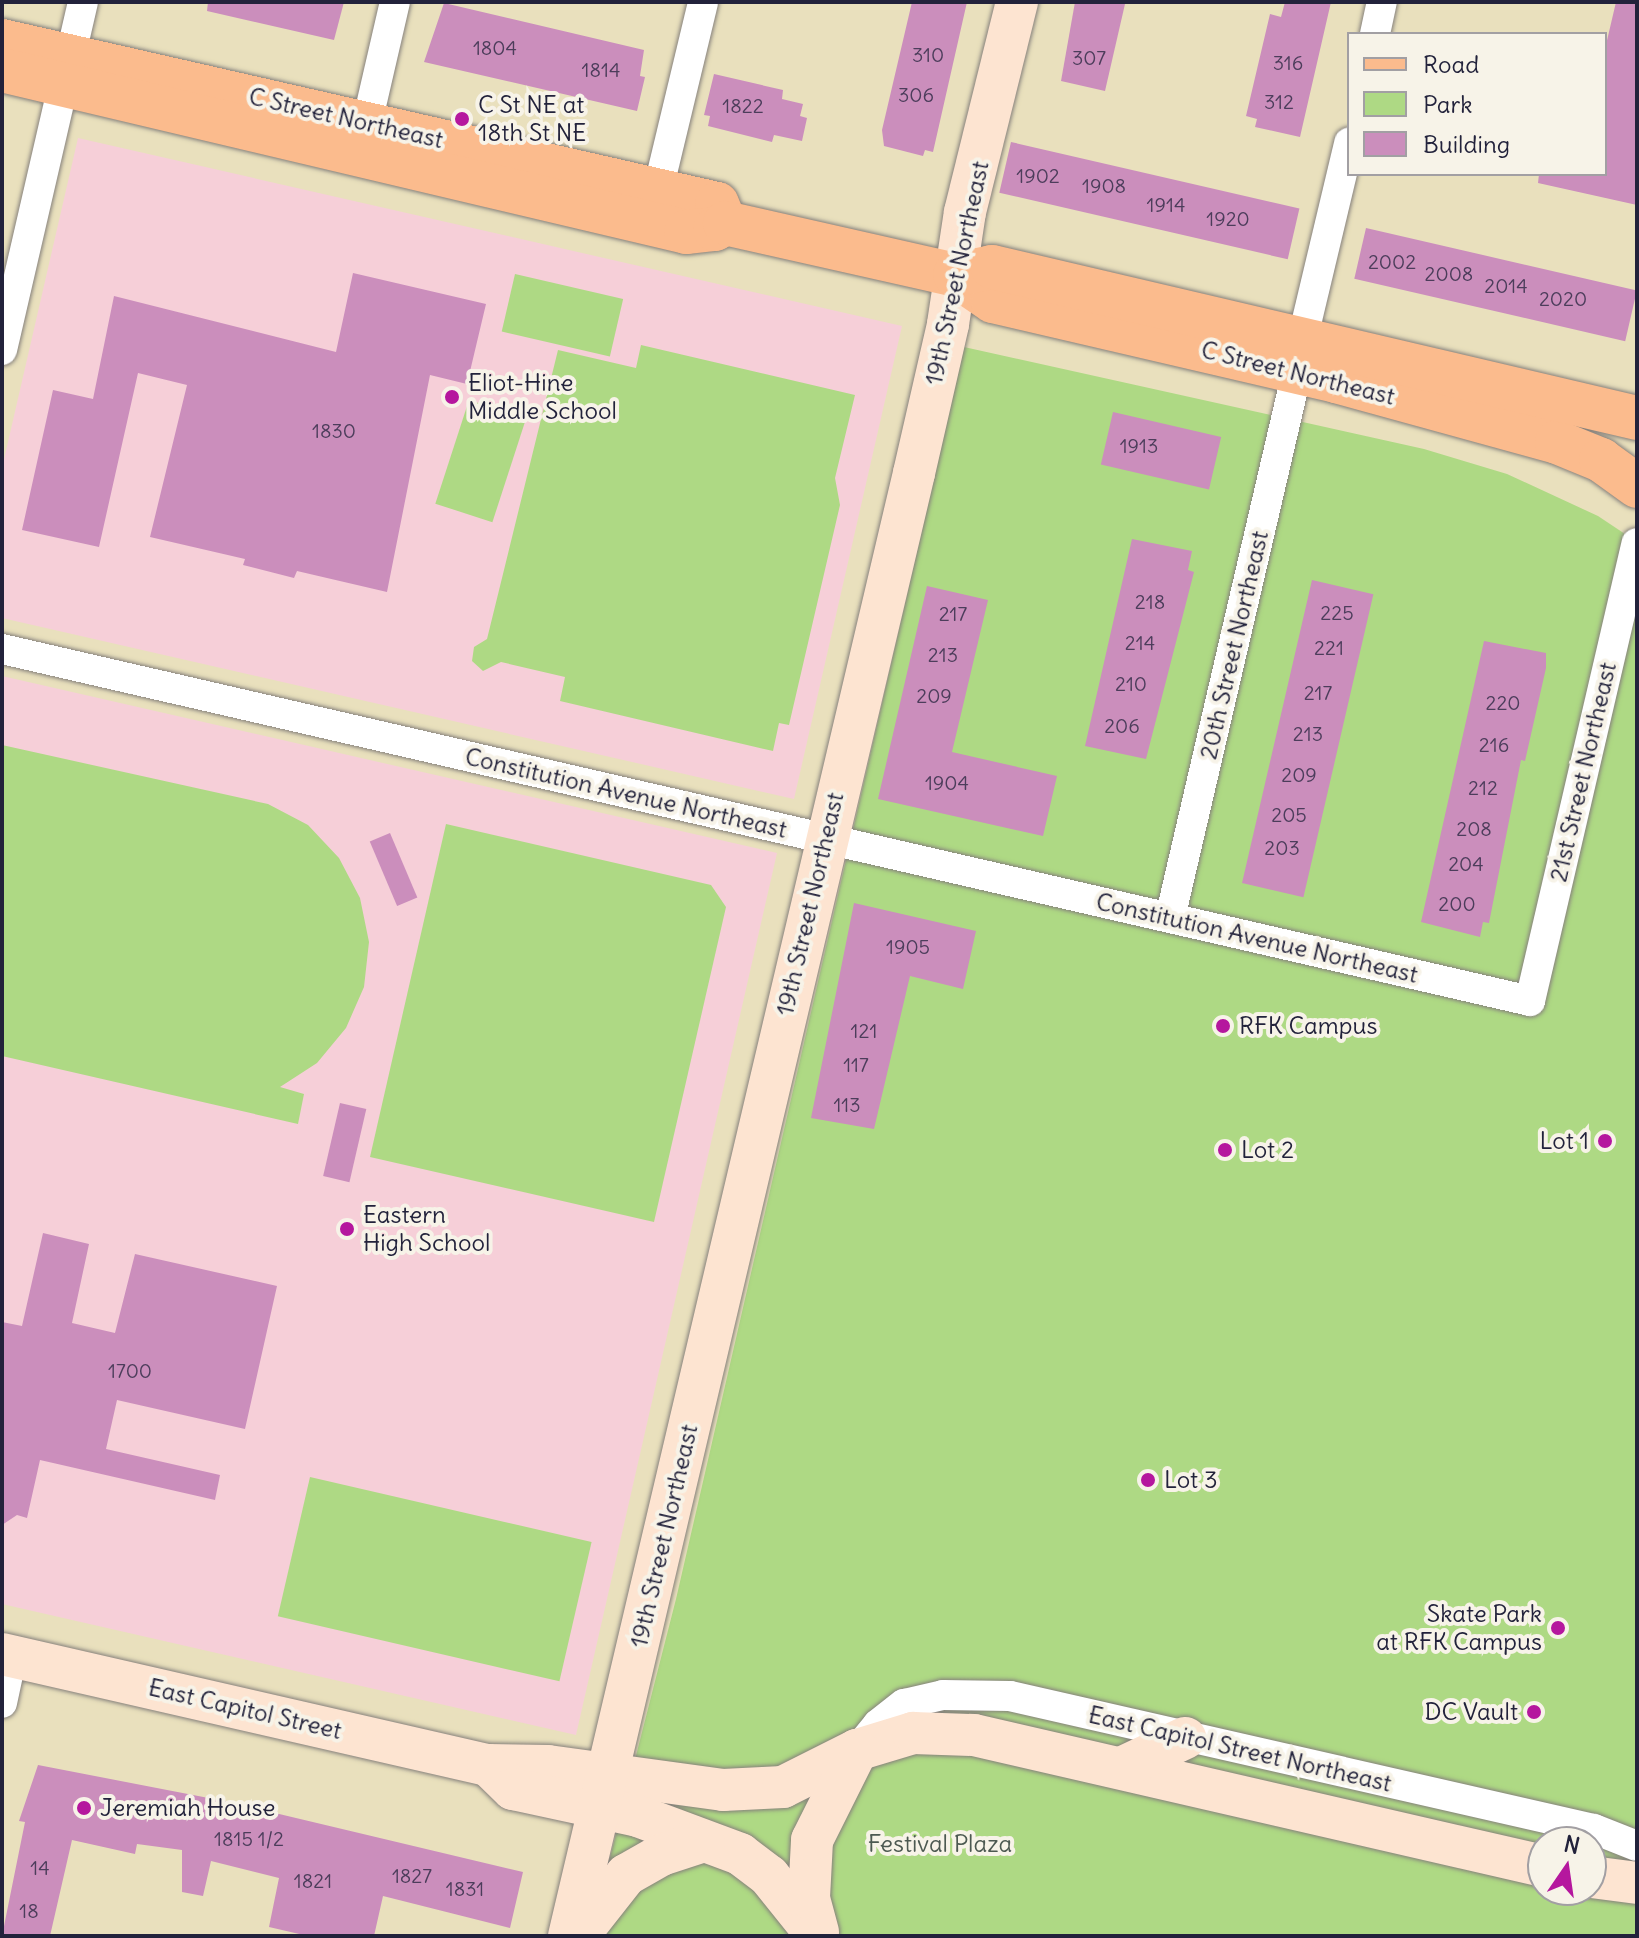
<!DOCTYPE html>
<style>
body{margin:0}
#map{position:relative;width:1639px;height:1938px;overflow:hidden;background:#e9e0bd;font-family:Delius,sans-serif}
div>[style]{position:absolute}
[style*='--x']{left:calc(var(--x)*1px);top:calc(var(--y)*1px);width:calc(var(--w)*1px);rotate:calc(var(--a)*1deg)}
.built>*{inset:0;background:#f6cfd8}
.green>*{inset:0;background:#aed984;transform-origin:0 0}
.building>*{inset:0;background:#cb8ebc;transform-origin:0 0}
.roads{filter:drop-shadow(0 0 2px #86817c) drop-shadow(0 0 2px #86817c)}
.street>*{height:30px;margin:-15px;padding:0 15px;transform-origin:15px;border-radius:15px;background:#fff}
.secondary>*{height:42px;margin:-21px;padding:0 21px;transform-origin:21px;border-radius:21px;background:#fde4d1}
.primary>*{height:44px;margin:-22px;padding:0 22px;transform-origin:22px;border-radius:22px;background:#fbbb8d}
.dots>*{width:22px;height:22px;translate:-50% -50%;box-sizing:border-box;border:4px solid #f7f3e8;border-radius:50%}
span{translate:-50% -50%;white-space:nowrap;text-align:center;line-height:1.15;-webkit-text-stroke:8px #f7f3e8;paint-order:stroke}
.number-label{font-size:20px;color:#4c3d5b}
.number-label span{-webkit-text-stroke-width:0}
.poi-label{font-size:24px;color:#22223b}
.left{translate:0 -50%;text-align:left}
.right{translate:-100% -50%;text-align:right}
.street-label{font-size:24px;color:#22223b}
.park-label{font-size:24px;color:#4c5951}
.frame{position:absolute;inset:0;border:4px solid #22223b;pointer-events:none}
.legend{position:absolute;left:1347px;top:32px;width:260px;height:144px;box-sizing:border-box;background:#f7f3e8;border:2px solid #a29fa3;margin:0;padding:10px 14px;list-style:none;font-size:24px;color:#22223b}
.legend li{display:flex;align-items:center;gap:16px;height:40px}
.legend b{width:40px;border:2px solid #a29fa3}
.north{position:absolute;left:1527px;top:1826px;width:80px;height:80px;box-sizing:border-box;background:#f7f3e8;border:2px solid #a29fa3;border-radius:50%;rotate:13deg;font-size:22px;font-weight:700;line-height:32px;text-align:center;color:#22223b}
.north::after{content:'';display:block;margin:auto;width:28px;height:36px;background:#b5179e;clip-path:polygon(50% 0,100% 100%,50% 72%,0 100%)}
</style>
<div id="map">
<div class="built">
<i style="clip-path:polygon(78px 138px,902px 326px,794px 799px,2px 618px,2px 468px)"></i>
<i style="clip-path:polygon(2px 676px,777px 853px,576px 1735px,2px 1604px)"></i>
</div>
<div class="green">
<i style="left:515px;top:274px;width:111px;height:59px;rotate:13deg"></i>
<i style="clip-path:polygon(641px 345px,855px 395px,835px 478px,840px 505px,789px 725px,779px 723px,773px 751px,560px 701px,565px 677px,501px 662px,483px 671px,472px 661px,474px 647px,487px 639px,558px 350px,636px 368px)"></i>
<i style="clip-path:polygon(evenodd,964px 347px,1424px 449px,1507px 474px,1598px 516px,1637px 542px,1637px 1936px,590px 1936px,676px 1599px,964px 347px,1543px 1842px,1591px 1842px,1591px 1890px,1543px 1890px,1543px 1842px)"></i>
<i style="left:469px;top:400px;width:60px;height:109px;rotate:18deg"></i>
<i style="clip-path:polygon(2px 745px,268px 804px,308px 825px,339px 858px,360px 898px,369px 942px,364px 987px,346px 1028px,317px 1063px,280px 1087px,304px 1094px,298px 1124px,2px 1056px)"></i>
<i style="clip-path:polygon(446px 824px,711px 885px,726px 907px,654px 1222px,370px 1157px)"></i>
<i style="left:310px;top:1477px;width:289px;height:143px;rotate:13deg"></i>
</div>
<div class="building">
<i style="clip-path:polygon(208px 2px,344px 2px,334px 40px,207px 11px)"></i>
<i style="clip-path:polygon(912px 2px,967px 2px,933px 152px,925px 150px,923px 156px,884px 146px,882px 130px)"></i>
<i style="clip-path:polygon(1075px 2px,1125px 4px,1105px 91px,1061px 81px)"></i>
<i style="clip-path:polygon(1285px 2px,1331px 2px,1300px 137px,1255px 127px,1257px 119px,1246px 116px,1270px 14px,1281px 17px)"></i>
<i style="clip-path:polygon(1616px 2px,1637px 2px,1637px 205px,1538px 183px,1539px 174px,1605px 174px,1605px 49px)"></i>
<i style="clip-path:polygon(444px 3px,644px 50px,640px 76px,645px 77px,637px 111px,424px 62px)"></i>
<i style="clip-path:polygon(714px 74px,783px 90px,782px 99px,803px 104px,800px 116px,807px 118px,802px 141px,774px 135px,772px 142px,708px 126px,710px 116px,704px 115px)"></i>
<i style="left:1011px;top:142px;width:296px;height:52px;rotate:13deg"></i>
<i style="left:1366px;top:228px;width:278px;height:52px;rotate:13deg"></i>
<i style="clip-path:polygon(353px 273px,486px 304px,467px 384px,430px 375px,387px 592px,297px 571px,294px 578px,243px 565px,245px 559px,150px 537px,187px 385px,138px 373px,99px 547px,22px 530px,53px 390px,93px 399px,114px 296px,336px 352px)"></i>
<i style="left:1113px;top:412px;width:111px;height:54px;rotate:13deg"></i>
<i style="clip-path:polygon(1132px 539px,1192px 551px,1188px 570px,1194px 572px,1146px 759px,1085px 746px)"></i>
<i style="left:1312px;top:580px;width:63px;height:311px;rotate:13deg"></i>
<i style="clip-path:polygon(927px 586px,988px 600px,952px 752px,1057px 776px,1043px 836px,878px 799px)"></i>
<i style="clip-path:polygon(1484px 641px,1546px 653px,1546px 668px,1525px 761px,1521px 760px,1489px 923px,1483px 922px,1480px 937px,1421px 922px)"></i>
<i style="left:390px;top:833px;width:70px;height:22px;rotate:67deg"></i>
<i style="clip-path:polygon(854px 903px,976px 931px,963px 989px,910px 976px,874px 1129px,811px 1118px)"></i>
<i style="left:340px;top:1103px;width:27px;height:75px;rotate:13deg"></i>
<i style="clip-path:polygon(43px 1233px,89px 1244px,72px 1323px,115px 1333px,135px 1254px,277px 1286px,245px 1429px,117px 1400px,106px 1449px,220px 1475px,215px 1500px,40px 1460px,27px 1518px,17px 1515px,2px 1525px,2px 1322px,22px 1326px)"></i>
<i style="clip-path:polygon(38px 1765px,224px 1801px,523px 1872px,510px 1928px,383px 1896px,374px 1936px,308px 1936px,269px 1927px,279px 1878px,211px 1861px,203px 1896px,182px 1892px,182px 1850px,137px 1844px,135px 1854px,72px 1840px,50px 1936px,2px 1936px,25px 1822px,19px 1821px)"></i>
</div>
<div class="roads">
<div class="street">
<i style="--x:1375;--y:34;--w:33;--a:-78"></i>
<i style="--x:71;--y:54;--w:53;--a:-77"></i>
<i style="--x:367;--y:123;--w:124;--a:-77"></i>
<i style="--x:658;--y:190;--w:193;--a:-76.5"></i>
<i style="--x:1302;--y:341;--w:204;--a:-76.6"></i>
<i style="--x:2;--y:350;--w:271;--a:-77"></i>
<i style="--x:2;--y:649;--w:1568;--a:12.97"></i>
<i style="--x:1530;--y:1001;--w:470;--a:-76.9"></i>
<i style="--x:1170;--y:918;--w:561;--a:-76.91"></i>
<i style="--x:2;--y:1703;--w:48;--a:-78"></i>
<i style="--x:857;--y:1750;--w:33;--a:-51"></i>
<i style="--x:878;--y:1724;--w:33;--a:-38"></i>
<i style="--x:904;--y:1704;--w:40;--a:-13"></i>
<i style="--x:943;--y:1695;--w:67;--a:0.9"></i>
<i style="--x:1010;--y:1696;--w:599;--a:12.83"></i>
<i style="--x:1594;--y:1829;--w:46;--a:21.6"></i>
</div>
<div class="secondary">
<i style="--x:2;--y:1654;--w:499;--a:12.9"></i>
<i style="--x:488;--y:1765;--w:60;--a:1"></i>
<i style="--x:548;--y:1766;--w:177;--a:7.8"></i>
<i style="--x:723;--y:1790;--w:60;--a:-2.9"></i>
<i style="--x:783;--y:1787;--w:83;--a:-26.6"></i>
<i style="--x:857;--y:1750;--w:59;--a:-16.9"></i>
<i style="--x:913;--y:1733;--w:61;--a:1.9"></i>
<i style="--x:974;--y:1735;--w:584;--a:12.97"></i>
<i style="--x:488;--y:1765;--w:35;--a:44"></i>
<i style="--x:513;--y:1789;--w:128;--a:12.2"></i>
<i style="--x:638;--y:1816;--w:109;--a:20.4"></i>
<i style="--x:740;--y:1854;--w:36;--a:37"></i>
<i style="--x:769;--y:1876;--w:77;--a:51.3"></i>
<i style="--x:1121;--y:1768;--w:71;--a:-25.1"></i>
<i style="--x:1591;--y:1877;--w:46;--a:7.4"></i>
<i style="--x:818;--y:1932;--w:35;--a:-105"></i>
<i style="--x:809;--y:1898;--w:58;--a:-87"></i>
<i style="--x:812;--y:1840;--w:101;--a:-63.4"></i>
<i style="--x:569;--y:1936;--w:1503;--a:-76.73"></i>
<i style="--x:914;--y:473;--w:153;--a:-77.1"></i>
<i style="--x:948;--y:324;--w:113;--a:-81.4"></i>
<i style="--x:965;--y:212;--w:216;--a:-76.1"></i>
<i style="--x:578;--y:1936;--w:78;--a:-51.8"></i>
<i style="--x:626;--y:1875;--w:40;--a:-29.7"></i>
<i style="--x:661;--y:1855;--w:45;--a:-18"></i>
</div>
<div class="primary">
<i style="--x:2;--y:41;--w:733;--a:12.84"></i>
<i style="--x:717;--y:204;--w:21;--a:67"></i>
<i style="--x:2;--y:70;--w:703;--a:13.32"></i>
<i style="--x:686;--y:232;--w:29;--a:-6"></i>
<i style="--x:715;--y:229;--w:12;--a:-31"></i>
<i style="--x:725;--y:223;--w:236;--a:12.7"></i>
<i style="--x:955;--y:275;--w:46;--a:34.4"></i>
<i style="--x:993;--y:301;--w:352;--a:13.1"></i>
<i style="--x:1336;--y:381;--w:229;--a:15.4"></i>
<i style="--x:1557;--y:442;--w:48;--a:22.2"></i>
<i style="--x:1601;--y:460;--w:44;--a:35.8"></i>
<i style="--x:955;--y:275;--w:38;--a:-12"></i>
<i style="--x:992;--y:267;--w:662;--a:13.18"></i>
</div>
</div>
<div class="dots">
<i style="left:462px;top:119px;background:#b5179e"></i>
<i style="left:452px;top:397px;background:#b5179e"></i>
<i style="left:1223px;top:1026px;background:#b5179e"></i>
<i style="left:1605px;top:1141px;background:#b5179e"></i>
<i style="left:1225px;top:1150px;background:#b5179e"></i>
<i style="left:347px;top:1229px;background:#b5179e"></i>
<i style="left:1148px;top:1480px;background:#b5179e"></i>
<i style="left:1558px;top:1628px;background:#b5179e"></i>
<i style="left:1534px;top:1712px;background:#b5179e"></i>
<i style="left:84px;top:1808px;background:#b5179e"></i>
</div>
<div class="number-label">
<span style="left:495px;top:47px">1804</span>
<span style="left:928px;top:54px">310</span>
<span style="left:1089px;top:57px">307</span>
<span style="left:1288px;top:62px">316</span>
<span style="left:601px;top:69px">1814</span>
<span style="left:916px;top:94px">306</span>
<span style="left:1279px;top:101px">312</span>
<span style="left:743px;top:105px">1822</span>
<span style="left:1038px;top:175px">1902</span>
<span style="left:1104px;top:185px">1908</span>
<span style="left:1166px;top:204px">1914</span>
<span style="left:1228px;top:218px">1920</span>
<span style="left:1392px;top:261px">2002</span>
<span style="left:1449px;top:273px">2008</span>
<span style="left:1506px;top:285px">2014</span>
<span style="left:1563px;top:298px">2020</span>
<span style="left:334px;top:430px">1830</span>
<span style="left:1139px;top:445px">1913</span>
<span style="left:1150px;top:601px">218</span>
<span style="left:1337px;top:612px">225</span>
<span style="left:953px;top:613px">217</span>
<span style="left:1140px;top:642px">214</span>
<span style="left:1329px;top:647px">221</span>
<span style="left:943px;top:654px">213</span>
<span style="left:1131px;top:683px">210</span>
<span style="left:1318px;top:692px">217</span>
<span style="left:934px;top:695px">209</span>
<span style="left:1503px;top:702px">220</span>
<span style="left:1122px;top:725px">206</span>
<span style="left:1308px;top:733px">213</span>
<span style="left:1494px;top:744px">216</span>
<span style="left:1299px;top:774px">209</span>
<span style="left:947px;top:782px">1904</span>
<span style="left:1483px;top:787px">212</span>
<span style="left:1289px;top:814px">205</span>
<span style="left:1474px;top:828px">208</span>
<span style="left:1282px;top:847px">203</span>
<span style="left:1466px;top:863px">204</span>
<span style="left:1457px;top:903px">200</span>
<span style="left:908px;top:946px">1905</span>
<span style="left:864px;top:1030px">121</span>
<span style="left:856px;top:1064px">117</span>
<span style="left:847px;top:1104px">113</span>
<span style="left:130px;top:1370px">1700</span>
<span style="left:249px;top:1838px">1815 1/2</span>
<span style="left:40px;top:1867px">14</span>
<span style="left:412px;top:1875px">1827</span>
<span style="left:313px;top:1880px">1821</span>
<span style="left:465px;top:1888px">1831</span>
<span style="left:29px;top:1910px">18</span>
</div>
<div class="poi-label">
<span class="left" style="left:478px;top:119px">C St NE at<br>18th St NE</span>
<span class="left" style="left:468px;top:397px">Eliot-Hine<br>Middle School</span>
<span class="left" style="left:1239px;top:1026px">RFK Campus</span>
<span class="right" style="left:1589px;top:1141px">Lot 1</span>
<span class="left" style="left:1241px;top:1150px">Lot 2</span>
<span class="left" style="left:363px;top:1229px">Eastern<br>High School</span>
<span class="left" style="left:1164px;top:1480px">Lot 3</span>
<span class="right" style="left:1542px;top:1628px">Skate Park<br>at RFK Campus</span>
<span class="right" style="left:1518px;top:1712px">DC Vault</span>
<span class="left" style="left:100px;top:1808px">Jeremiah House</span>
</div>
<div class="street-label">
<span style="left:346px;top:118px;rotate:13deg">C Street Northeast</span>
<span style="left:957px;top:273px;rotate:-78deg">19th Street Northeast</span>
<span style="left:1298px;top:373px;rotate:14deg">C Street Northeast</span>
<span style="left:1234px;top:645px;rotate:-77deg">20th Street Northeast</span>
<span style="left:1583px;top:772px;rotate:-77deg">21st Street Northeast</span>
<span style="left:626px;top:793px;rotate:13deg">Constitution Avenue Northeast</span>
<span style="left:810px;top:904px;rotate:-77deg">19th Street Northeast</span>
<span style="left:1257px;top:938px;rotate:13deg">Constitution Avenue Northeast</span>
<span style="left:664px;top:1536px;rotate:-77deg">19th Street Northeast</span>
<span style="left:245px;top:1709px;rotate:13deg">East Capitol Street</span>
<span style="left:1240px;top:1749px;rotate:13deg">East Capitol Street Northeast</span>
</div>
<div class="park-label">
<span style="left:940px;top:1844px">Festival Plaza</span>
</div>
<div class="frame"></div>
<ul class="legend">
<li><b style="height:10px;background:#fbbb8d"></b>Road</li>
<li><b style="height:22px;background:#aed984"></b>Park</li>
<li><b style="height:22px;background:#cb8ebc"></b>Building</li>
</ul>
<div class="north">N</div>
</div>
